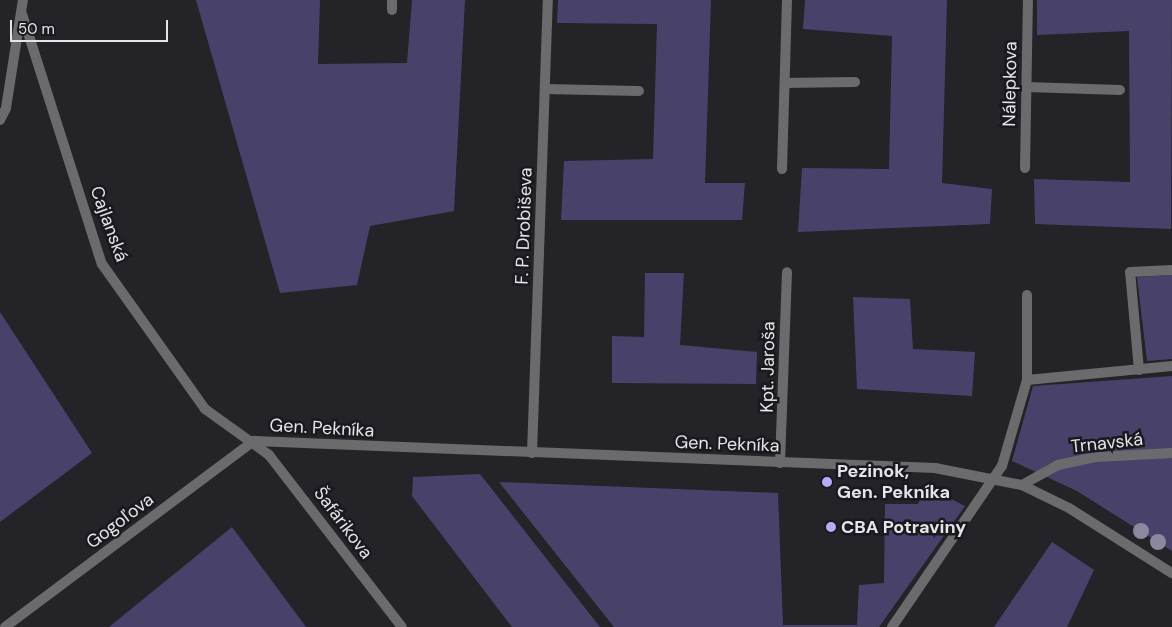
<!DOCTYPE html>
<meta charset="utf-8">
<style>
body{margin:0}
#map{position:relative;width:1172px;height:627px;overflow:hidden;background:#232328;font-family:"DM Sans",sans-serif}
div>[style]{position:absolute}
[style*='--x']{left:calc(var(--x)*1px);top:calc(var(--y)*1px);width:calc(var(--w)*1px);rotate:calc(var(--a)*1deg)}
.green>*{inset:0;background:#48426b}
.minor>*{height:10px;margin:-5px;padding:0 5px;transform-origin:5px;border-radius:5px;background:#6b6b6e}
.trees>*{width:16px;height:16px;margin:-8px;border-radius:50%;background:#8a899d}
.dots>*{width:14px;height:14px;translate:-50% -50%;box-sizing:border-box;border:2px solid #1a191f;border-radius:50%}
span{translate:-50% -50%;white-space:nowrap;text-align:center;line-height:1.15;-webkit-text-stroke:5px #1a191f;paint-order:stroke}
.street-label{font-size:18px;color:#e5e4e8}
.poi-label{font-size:18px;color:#e5e4e8;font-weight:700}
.left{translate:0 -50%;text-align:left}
.scale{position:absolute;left:10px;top:20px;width:158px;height:22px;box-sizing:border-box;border:2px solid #e5e4e8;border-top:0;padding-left:6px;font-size:15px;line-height:18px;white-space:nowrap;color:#e5e4e8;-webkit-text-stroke:4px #1a191f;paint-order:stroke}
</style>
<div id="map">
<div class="green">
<i style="clip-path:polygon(196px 0,320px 0,318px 64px,407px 63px,412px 0,465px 0,454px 211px,370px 226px,357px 285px,280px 293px)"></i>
<i style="clip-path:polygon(558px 0,711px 0,705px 183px,745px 183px,742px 220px,561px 220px,564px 161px,653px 159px,657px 24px,557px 23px)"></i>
<i style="clip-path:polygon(805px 0,947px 0,942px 183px,992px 189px,990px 224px,798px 232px,802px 168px,889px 169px,892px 36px,803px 29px)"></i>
<i style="clip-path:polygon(1037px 0,1172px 0,1171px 229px,1035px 224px,1034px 179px,1130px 182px,1129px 31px,1037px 35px)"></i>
<i style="clip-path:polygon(645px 273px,684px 273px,680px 345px,757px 352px,756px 384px,612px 383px,612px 336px,644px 337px)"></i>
<i style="clip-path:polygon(1172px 275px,1172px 359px,1147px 361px,1137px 277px)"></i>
<i style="clip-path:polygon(853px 297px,910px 299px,913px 349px,975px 352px,972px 396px,857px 389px)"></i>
<i style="clip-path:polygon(0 312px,92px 453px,0 522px)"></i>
<i style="clip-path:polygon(1172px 376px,1172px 551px,1077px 491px,1012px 461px,1033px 386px)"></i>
<i style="clip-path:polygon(480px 474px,600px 627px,512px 627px,412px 496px,413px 477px)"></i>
<i style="clip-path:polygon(499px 482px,778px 493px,783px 625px,857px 625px,859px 585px,884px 583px,885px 504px,918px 504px,925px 486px,965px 506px,879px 627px,614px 627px)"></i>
<i style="clip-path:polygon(232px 527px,306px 627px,109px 627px)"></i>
<i style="clip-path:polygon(1052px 542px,1094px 570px,1067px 627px,994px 627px)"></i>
</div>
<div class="minor">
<i style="--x:392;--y:10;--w:10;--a:-90"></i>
<i style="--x:22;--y:14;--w:262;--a:72.3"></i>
<i style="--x:102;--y:264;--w:178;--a:54.6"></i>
<i style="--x:205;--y:409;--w:79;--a:35.7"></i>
<i style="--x:269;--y:455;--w:217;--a:52.3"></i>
<i style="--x:785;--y:83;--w:70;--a:-0.8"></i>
<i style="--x:1027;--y:87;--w:93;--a:1.8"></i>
<i style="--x:545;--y:89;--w:94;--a:1.2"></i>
<i style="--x:0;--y:120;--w:13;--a:-63"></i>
<i style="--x:6;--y:108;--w:109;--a:-81.1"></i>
<i style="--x:1025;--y:168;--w:168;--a:-89"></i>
<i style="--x:782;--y:169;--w:169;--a:-88.3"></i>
<i style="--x:1139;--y:370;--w:98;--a:-95.2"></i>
<i style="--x:1130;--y:272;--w:42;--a:-2.7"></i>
<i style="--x:1027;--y:380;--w:146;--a:-5.5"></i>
<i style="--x:254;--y:441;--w:682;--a:2.27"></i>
<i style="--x:935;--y:468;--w:89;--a:11.1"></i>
<i style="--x:1022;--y:485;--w:52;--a:26.1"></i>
<i style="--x:1069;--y:508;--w:122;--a:32.3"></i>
<i style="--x:532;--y:453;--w:453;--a:-88"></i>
<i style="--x:780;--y:463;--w:191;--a:-87.9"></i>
<i style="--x:1022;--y:485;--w:41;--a:-29.1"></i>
<i style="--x:1058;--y:465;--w:39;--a:-12"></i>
<i style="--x:1096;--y:457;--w:76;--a:-3"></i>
<i style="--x:5;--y:627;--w:311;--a:-36.8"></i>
<i style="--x:892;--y:627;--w:195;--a:-55.7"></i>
<i style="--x:1002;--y:466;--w:90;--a:-73.8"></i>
<i style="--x:1027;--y:380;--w:85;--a:-90"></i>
</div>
<div class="trees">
<i style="left:1141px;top:531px"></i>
<i style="left:1158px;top:542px"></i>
</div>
<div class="dots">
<i style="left:827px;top:482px;background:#b6acf8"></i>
<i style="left:831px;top:527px;background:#b6acf8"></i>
</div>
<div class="street-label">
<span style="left:1010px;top:84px;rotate:-89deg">Nálepkova</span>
<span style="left:109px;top:224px;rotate:70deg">Cajlanská</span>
<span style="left:524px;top:226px;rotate:-88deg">F. P. Drobiševa</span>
<span style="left:768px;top:367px;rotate:-89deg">Kpt. Jaroša</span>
<span style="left:322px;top:428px;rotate:3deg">Gen. Pekníka</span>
<span style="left:1107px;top:443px;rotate:-6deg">Trnavská</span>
<span style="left:727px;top:444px;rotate:2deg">Gen. Pekníka</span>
<span style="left:120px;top:521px;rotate:-37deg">Gogoľova</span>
<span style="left:343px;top:523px;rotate:53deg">Šafárikova</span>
</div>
<div class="poi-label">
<span class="left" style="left:837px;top:482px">Pezinok,<br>Gen. Pekníka</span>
<span class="left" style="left:841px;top:527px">CBA Potraviny</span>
</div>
<div class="scale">50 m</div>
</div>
